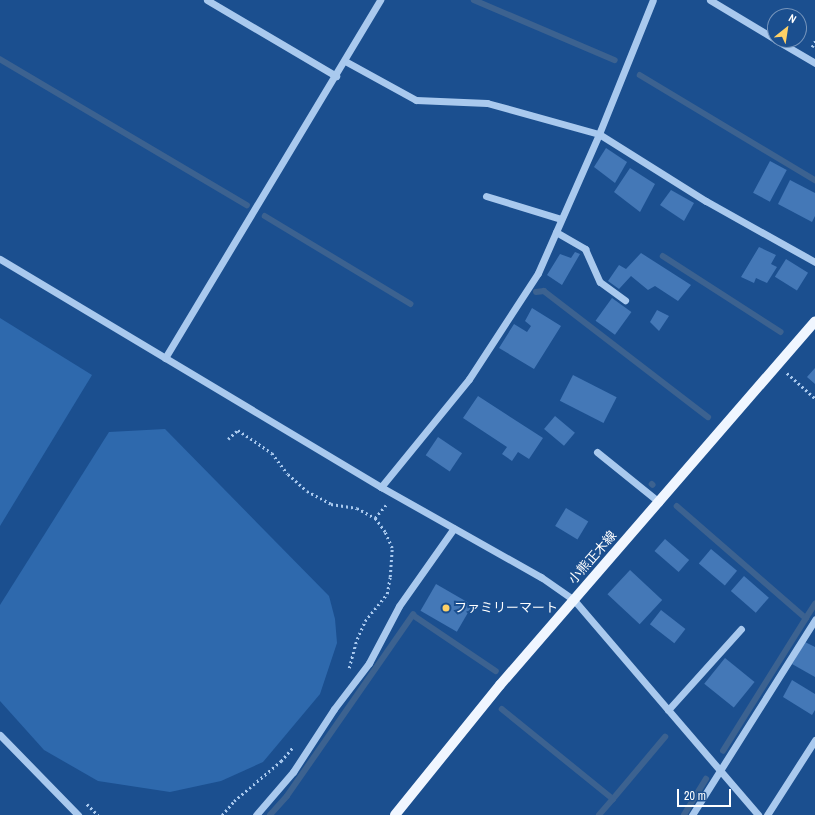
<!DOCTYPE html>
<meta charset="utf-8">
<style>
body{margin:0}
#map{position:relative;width:815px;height:815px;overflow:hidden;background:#1b4f8f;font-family:"Archivo Narrow","Noto Sans JP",sans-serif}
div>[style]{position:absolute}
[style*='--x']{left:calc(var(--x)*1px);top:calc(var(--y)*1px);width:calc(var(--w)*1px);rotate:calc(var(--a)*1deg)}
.green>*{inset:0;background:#2e69ad}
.stream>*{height:5.5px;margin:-2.75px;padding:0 2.75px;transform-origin:2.75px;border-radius:2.75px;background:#3c6290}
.building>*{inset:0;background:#4478b7;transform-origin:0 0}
.path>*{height:2.5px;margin-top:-1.25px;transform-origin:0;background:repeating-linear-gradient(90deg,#a9c9ee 0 2px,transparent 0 5px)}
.minor>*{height:7px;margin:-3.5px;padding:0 3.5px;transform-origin:3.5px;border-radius:3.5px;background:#a9c9ee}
.major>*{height:10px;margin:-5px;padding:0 5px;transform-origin:5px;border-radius:5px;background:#f0f6ff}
.dots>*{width:11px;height:11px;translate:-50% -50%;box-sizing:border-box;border:2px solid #1b4f8f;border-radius:50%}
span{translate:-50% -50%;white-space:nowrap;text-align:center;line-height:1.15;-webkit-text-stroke:4px #1b4f8f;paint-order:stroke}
.street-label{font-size:13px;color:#fff}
.poi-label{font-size:13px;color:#fff}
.left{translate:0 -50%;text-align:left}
.north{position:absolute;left:767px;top:8px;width:40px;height:40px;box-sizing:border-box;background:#1b4f8f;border:1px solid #7695bc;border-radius:50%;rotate:30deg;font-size:11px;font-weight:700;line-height:16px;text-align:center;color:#fff}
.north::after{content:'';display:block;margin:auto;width:14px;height:18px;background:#ffd166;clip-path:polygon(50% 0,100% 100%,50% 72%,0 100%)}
.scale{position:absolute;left:677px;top:789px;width:54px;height:18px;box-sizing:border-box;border:2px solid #fff;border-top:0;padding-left:5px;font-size:12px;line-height:14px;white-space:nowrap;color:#fff;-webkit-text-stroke:3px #1b4f8f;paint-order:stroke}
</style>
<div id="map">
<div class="green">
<i style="clip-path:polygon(0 318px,92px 375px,0 526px)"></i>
<i style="clip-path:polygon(165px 429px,329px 596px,335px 619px,337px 643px,320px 694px,263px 762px,221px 781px,170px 792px,98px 781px,44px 750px,0 701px,0 605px,109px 432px)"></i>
</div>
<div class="stream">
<i style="--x:474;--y:0;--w:153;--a:23.1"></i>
<i style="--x:0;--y:59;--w:287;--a:30.6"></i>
<i style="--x:640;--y:75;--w:204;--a:31"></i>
<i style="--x:265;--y:216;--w:170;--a:31.1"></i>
<i style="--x:663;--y:256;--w:140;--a:32.8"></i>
<i style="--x:536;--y:292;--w:8;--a:-7"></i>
<i style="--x:544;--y:291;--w:207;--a:37.5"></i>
<i style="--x:652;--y:484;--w:1;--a:45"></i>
<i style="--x:677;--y:506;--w:171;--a:41"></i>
<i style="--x:806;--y:618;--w:17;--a:-57"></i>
<i style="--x:502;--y:709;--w:143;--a:39"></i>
<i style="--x:613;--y:799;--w:81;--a:-50"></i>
<i style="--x:723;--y:751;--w:157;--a:-58"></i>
<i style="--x:270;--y:815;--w:25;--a:-48"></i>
<i style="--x:287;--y:796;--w:221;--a:-55.2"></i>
<i style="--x:413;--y:615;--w:100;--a:34"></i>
<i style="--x:599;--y:815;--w:21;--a:-49"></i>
<i style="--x:684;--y:815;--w:42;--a:-58.6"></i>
</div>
<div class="building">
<i style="clip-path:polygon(606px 148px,627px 162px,615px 183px,594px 167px)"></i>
<i style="left:770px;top:161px;width:19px;height:36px;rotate:28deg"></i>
<i style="clip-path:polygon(630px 168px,655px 184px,640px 212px,614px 192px)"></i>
<i style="clip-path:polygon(790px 180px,815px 193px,815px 216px,812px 222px,778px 204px)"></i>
<i style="clip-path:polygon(671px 190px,694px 203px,684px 221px,660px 205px)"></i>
<i style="clip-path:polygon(759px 247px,776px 255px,771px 264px,777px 267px,767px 283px,756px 278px,754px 283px,741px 277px)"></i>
<i style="clip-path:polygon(575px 252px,580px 254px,562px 285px,547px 275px,560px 254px,571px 258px)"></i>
<i style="clip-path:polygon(641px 253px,691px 285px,678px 301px,655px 286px,648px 290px,631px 276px,619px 289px,608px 281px,619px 265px,626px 269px)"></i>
<i style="left:786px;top:259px;width:26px;height:21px;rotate:32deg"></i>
<i style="left:612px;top:298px;width:24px;height:28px;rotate:36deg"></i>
<i style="clip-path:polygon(532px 308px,561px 326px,534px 369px,499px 348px,514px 324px,527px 332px,531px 326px,525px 321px)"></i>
<i style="clip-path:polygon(657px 310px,669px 316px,659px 331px,650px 322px)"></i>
<i style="clip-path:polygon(815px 368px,815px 384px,807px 377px)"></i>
<i style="left:573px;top:375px;width:49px;height:29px;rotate:27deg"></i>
<i style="clip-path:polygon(478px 396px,543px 438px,529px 459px,518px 452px,512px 461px,502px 454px,507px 447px,463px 418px)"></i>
<i style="left:555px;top:416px;width:26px;height:17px;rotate:40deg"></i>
<i style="left:438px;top:437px;width:29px;height:22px;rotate:34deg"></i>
<i style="left:566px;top:508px;width:26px;height:21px;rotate:31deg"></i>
<i style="left:665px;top:539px;width:32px;height:16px;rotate:41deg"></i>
<i style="left:711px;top:549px;width:34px;height:19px;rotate:40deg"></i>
<i style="left:630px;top:570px;width:44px;height:33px;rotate:43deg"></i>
<i style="left:744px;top:576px;width:33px;height:20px;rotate:41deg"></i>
<i style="left:436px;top:584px;width:42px;height:31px;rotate:30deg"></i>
<i style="left:661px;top:610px;width:31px;height:18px;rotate:38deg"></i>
<i style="clip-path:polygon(805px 642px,815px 647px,815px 677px,792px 664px)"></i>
<i style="left:725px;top:658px;width:38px;height:33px;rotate:39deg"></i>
<i style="clip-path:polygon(792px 680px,815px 694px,815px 710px,812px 715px,783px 697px)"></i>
</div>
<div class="path">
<i style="--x:812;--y:47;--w:7;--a:-63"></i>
<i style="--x:787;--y:373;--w:38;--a:42"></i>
<i style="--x:228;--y:439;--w:13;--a:-42"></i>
<i style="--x:238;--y:430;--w:41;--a:34.1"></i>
<i style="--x:272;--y:453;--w:26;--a:53"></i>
<i style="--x:288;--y:474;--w:25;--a:42"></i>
<i style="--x:307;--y:491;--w:27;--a:28"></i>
<i style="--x:331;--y:504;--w:26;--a:9"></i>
<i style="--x:357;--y:508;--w:21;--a:29"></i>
<i style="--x:375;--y:518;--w:17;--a:-50"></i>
<i style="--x:349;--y:668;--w:30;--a:-75"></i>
<i style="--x:357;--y:639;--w:20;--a:-66"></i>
<i style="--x:365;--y:621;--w:35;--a:-51"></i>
<i style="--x:387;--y:594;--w:17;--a:-80"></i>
<i style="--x:390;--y:577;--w:29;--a:-86"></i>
<i style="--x:392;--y:548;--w:17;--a:-114"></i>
<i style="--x:385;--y:532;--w:17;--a:-126"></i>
<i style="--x:87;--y:804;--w:16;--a:45"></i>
<i style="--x:222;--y:815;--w:18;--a:-49"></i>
<i style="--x:234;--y:801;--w:62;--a:-40.4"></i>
<i style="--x:281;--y:761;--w:18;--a:-49"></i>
</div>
<div class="minor">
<i style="--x:207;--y:0;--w:150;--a:30.5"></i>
<i style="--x:710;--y:0;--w:76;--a:31"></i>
<i style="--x:776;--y:40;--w:45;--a:30.5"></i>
<i style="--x:345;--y:61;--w:81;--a:28.8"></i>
<i style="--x:416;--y:100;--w:71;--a:2.4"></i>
<i style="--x:487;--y:103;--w:116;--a:15.5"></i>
<i style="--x:599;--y:134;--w:126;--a:32.1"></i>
<i style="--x:706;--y:201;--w:125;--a:29.2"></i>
<i style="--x:486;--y:196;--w:78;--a:17"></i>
<i style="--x:556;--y:232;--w:34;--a:30"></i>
<i style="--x:585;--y:249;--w:36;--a:66"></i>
<i style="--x:600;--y:282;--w:31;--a:36"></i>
<i style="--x:0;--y:259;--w:444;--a:30.9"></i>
<i style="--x:381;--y:487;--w:184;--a:29.4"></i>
<i style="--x:541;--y:577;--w:40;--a:34.9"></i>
<i style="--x:574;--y:600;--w:283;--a:49.4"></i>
<i style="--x:165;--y:358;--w:418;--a:-59"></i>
<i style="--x:597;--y:452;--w:80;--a:38.9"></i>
<i style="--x:381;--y:487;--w:139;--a:-50.8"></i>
<i style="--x:469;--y:379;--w:126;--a:-56.9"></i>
<i style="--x:538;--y:273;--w:152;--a:-66.3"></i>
<i style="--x:599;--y:134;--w:144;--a:-68.1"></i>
<i style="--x:668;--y:710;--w:109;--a:-48"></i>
<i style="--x:0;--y:735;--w:112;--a:45.7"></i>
<i style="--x:256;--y:815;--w:57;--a:-49.3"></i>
<i style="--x:293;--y:772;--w:75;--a:-56.9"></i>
<i style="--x:334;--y:709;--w:58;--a:-52.7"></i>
<i style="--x:369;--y:663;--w:64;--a:-62.2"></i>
<i style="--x:399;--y:606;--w:95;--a:-54.8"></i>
<i style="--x:692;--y:815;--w:231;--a:-57.8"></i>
<i style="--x:767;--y:815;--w:89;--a:-57.4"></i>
</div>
<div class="major">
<i style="--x:395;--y:815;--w:167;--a:-51.1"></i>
<i style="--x:500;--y:685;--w:481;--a:-49.1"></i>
</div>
<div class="dots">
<i style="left:446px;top:608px;background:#ffd166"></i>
</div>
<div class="street-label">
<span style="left:593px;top:558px;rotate:-49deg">小熊正木線</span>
</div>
<div class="poi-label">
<span class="left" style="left:454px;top:608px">ファミリーマート</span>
</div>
<div class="north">N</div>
<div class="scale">20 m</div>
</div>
